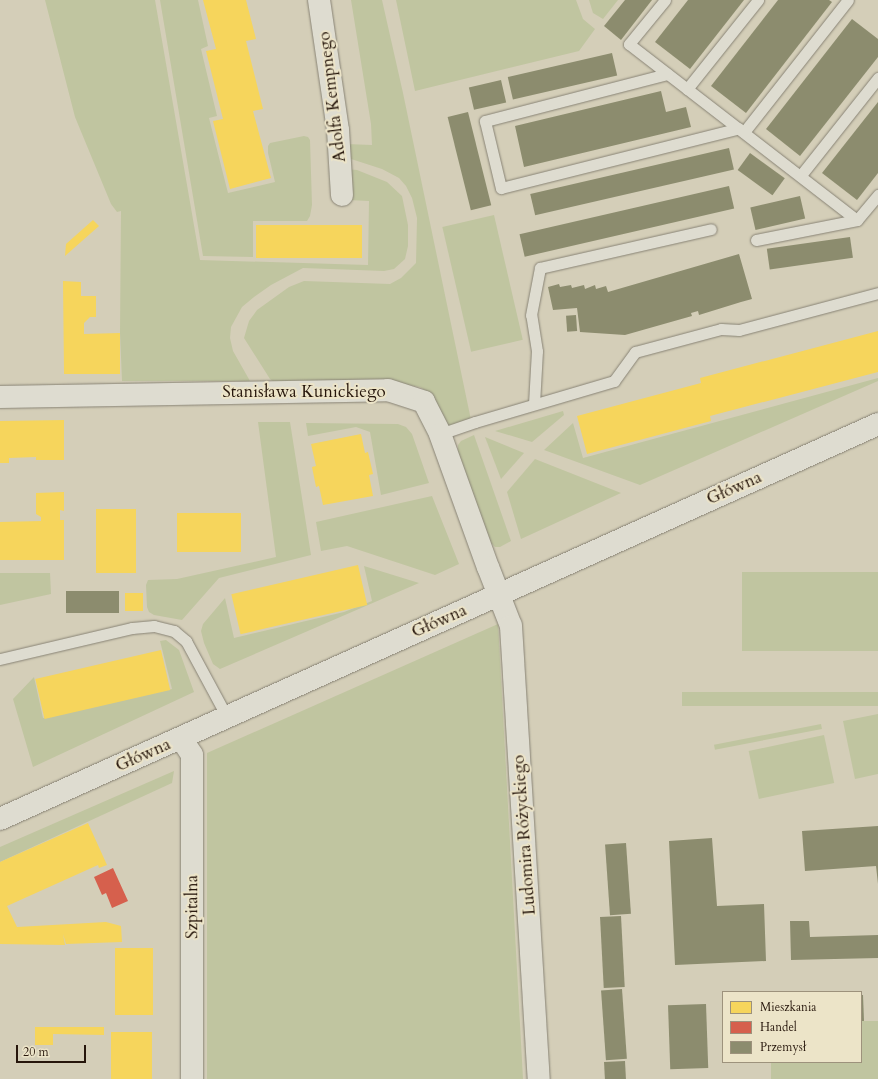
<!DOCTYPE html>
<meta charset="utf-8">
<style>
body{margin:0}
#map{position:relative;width:878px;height:1079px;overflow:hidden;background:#d4ceb8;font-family:Cardo,serif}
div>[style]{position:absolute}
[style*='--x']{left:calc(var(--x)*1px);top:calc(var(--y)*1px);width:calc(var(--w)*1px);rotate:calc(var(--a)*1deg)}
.green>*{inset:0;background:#c0c5a0;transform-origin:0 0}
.homes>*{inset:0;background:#f6d55c;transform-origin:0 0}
.shops>*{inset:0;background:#d6604d}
.industry>*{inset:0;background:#8c8c6e;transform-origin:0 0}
.roads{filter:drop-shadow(0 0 1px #888375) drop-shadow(0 0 1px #888375)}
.service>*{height:11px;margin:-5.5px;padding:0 5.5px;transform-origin:5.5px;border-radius:5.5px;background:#dedcd0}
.minor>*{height:22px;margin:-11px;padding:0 11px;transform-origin:11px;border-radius:11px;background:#dedcd0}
.tertiary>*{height:22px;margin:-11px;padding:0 11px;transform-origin:11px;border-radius:11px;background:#dedcd0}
span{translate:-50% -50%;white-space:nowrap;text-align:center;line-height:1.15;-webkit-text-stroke:4px #ece4c8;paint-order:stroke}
.street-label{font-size:17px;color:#26160b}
.legend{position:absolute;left:722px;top:991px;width:140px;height:72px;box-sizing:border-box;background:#ece4c8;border:1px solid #9d927c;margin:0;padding:5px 7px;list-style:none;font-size:12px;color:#26160b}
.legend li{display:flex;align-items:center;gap:8px;height:20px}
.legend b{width:20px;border:1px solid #9d927c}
.scale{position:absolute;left:16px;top:1045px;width:70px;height:18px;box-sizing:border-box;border:2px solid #26160b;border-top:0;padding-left:5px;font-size:12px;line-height:14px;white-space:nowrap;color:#26160b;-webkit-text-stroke:3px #ece4c8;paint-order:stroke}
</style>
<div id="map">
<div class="green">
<i style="clip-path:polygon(45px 0,155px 0,200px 260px,368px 265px,369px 201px,348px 200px,346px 169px,357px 170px,387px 182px,402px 196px,408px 225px,408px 246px,405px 259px,394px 269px,384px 271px,303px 268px,271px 285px,254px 297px,242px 307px,231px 327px,230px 338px,233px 351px,250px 381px,122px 381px,120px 333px,121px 211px,117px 212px,111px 204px,75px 117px)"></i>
<i style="clip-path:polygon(160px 0,198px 0,208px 46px,201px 49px,217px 116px,209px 118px,228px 193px,275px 182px,268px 153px,268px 146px,270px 143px,304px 136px,308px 137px,310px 140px,312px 205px,310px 216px,307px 221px,253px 221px,253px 257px,203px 256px)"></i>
<i style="clip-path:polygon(351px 0,382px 0,403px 93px,471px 420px,442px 429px,428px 392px,420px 387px,392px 382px,275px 383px,270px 379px,244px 338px,249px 321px,257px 310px,289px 287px,304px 281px,390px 284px,401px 278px,416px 263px,417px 218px,412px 198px,406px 186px,399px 178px,382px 169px,348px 158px,346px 144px,372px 145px,371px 124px)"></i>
<i style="clip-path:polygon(396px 0,576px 0,583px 19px,595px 29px,579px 51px,415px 91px)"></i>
<i style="clip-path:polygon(589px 0,618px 0,603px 19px,593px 13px)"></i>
<i style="left:494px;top:215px;width:128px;height:53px;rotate:77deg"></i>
<i style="clip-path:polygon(878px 378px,878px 381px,640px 485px,544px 450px,573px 423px,583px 458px)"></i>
<i style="clip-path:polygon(563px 411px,564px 415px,532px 442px,495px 431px)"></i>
<i style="clip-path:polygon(258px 422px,290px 422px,311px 555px,219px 578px,182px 620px,154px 615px,149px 612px,147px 607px,146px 585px,148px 580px,177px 579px,276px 557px)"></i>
<i style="clip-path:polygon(306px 423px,398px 424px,406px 427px,412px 434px,429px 483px,381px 495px,370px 432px,356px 427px,308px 436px)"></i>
<i style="clip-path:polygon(474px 435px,511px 541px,500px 547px,495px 547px,491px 543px,458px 452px,458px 445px,461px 441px)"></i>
<i style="clip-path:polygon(485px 437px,524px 453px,501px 479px)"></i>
<i style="clip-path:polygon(535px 459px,621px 493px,521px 539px,507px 492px)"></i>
<i style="clip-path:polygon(432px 496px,459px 564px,435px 575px,347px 546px,321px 551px,316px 522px)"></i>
<i style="clip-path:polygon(364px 566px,419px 583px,220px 669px,213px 664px,204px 643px,201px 631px,203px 624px,225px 598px,234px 638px,344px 612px,372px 601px)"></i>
<i style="left:878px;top:572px;width:79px;height:136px;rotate:90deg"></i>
<i style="clip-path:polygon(0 573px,50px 573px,51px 594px,0 605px)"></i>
<i style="clip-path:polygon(498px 624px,523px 1079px,207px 1079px,207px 753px)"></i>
<i style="clip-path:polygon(166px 640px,179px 650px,194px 692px,33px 767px,13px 699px,34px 677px,43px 718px,172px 689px,160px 641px)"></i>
<i style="left:878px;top:692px;width:14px;height:196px;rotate:90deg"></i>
<i style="clip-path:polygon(878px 714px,878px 774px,855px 779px,843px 721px)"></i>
<i style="left:821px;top:724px;width:5px;height:109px;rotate:79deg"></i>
<i style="left:824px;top:735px;width:49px;height:77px;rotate:78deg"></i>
<i style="clip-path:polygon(174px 771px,172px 783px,0 862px,0 847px)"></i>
<i style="clip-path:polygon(861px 1021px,878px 1021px,878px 1079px,771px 1079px,771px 1062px,861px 1062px)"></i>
</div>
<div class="homes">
<i style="clip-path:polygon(203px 0,246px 0,256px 39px,246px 41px,263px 109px,253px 111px,271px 178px,230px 189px,213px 121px,223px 119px,206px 51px,216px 49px)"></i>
<i style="clip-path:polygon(93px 220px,99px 226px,65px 256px,66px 244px)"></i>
<i style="left:256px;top:225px;width:106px;height:33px"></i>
<i style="clip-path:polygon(63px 281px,81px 282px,81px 296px,96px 296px,96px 317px,90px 317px,84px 323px,84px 334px,120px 333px,120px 374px,64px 374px)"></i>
<i style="clip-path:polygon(878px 331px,878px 372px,710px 416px,711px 421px,587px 454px,577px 416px,701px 383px,700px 378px)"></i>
<i style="clip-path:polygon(64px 420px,64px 460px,36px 460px,36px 457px,9px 458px,9px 463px,0 463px,0 421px)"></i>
<i style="clip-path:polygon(361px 434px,365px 453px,368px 452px,373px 474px,369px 475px,373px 496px,323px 505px,319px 486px,316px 487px,312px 467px,316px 466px,311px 444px)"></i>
<i style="clip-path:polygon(64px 492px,64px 511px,60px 510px,60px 520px,64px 520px,64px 560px,0 560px,0 522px,41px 521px,41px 517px,36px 514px,36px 493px)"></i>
<i style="left:96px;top:509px;width:40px;height:64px"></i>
<i style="left:177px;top:513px;width:64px;height:39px"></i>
<i style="left:358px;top:565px;width:41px;height:130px;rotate:77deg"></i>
<i style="left:125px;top:593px;width:18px;height:18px"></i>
<i style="left:161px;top:650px;width:41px;height:129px;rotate:77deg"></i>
<i style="clip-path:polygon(88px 823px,107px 865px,99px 868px,98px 865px,7px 906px,17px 927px,106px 922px,121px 926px,122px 942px,66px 944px,63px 934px,65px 945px,0 944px,0 862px)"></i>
<i style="left:115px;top:948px;width:38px;height:67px"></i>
<i style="clip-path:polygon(35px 1027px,104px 1027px,104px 1035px,53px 1034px,53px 1045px,35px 1045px)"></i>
<i style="left:152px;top:1032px;width:47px;height:41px;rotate:90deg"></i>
</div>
<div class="shops">
<i style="clip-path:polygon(113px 868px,128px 901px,112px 908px,106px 893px,102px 895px,94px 877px)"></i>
</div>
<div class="industry">
<i style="clip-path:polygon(625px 0,652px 0,621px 40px,604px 26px)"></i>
<i style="clip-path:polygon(688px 0,744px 0,690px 69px,655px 42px)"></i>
<i style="clip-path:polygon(778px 0,829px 0,832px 2px,746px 113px,711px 86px)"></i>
<i style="clip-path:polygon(852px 19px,878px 39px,878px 57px,800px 156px,766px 129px)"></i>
<i style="left:612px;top:53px;width:23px;height:107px;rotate:77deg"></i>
<i style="left:501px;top:80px;width:23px;height:33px;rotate:77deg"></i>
<i style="clip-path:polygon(661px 91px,666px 112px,686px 107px,691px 127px,524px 167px,515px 126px)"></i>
<i style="clip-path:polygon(878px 102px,878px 173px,857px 200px,822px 173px)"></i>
<i style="left:468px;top:112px;width:96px;height:21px;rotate:76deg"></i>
<i style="left:729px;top:148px;width:22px;height:204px;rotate:77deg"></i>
<i style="left:750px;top:153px;width:43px;height:21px;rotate:36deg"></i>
<i style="left:729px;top:186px;width:23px;height:215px;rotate:77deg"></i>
<i style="left:800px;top:196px;width:23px;height:51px;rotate:77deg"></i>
<i style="left:850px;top:237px;width:21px;height:84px;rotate:82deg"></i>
<i style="clip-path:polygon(739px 254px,752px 299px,741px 302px,699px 315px,698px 311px,691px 313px,692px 316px,625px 335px,580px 332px,577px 308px,553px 310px,548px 287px,559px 284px,560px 287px,571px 285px,572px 288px,584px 285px,585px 289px,595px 285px,596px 289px,606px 286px,608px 292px)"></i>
<i style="left:576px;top:315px;width:16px;height:10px;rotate:86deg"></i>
<i style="left:119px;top:591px;width:22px;height:53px;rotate:90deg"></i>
<i style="clip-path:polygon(878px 826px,878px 884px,876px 866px,805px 871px,802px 831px)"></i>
<i style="clip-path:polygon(712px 838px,717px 906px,764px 904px,766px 961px,675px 965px,669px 841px)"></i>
<i style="left:626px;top:843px;width:71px;height:21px;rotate:86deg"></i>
<i style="left:621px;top:916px;width:71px;height:21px;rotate:87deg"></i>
<i style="clip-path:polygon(790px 921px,809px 921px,810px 937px,878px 935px,878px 958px,791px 960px)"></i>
<i style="left:622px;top:989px;width:70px;height:21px;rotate:86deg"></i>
<i style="clip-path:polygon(861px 995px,863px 995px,864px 1021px,861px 1021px)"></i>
<i style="left:706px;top:1004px;width:64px;height:38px;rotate:88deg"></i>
<i style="left:625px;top:1061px;width:18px;height:21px;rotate:87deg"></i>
</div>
<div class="roads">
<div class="service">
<i style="--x:665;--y:0;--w:57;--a:129.3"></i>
<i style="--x:629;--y:44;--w:288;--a:37.7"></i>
<i style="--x:857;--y:220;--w:33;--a:-50"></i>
<i style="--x:667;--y:74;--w:188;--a:165.5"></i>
<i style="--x:485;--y:121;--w:69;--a:76.6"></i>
<i style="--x:501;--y:188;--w:245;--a:-14.1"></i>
<i style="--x:687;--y:89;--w:114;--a:-51.4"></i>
<i style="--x:744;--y:132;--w:168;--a:-51.8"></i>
<i style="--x:801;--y:175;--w:124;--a:-51.6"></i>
<i style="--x:756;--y:240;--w:103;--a:-11.2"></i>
<i style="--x:534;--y:404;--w:53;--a:-86.8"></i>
<i style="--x:537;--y:351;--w:36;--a:-99"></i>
<i style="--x:531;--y:315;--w:48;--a:-79.2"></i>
<i style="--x:540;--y:268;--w:175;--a:-12.8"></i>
<i style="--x:440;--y:434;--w:37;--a:-19"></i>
<i style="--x:475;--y:422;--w:145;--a:-16.4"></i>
<i style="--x:614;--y:381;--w:36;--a:-54"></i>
<i style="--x:635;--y:352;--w:89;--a:-15"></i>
<i style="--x:721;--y:329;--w:18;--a:3"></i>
<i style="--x:739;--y:330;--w:144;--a:-14.9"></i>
<i style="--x:0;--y:659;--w:136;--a:-13.2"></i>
<i style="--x:132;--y:628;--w:22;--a:-5"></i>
<i style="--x:154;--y:626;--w:21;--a:14"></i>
<i style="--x:174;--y:631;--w:16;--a:40"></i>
<i style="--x:186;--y:641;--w:86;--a:61.7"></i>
</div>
<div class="minor">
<i style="--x:319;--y:0;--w:131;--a:81.7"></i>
<i style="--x:338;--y:130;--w:65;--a:86.5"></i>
<i style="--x:0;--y:397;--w:388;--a:-1"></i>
<i style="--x:388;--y:390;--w:38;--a:18"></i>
<i style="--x:424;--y:402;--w:36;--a:63"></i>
<i style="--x:440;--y:434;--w:141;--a:70.2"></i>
<i style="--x:488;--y:567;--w:63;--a:68.7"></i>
<i style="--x:511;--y:626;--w:454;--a:86.5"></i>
<i style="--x:181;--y:738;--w:20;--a:57"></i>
<i style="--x:192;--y:755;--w:324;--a:90"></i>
</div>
<div class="tertiary">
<i style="--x:0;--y:819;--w:963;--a:-24.22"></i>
</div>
</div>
<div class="street-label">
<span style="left:332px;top:97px;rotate:-97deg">Adolfa Kempnego</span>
<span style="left:304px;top:392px">Stanisława Kunickiego</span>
<span style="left:734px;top:488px;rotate:-24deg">Główna</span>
<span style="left:439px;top:621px;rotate:-24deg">Główna</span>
<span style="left:143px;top:755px;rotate:-24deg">Główna</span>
<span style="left:524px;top:835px;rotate:-94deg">Ludomira Różyckiego</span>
<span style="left:192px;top:907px;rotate:-90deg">Szpitalna</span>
</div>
<ul class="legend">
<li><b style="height:11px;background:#f6d55c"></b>Mieszkania</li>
<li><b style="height:11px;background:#d6604d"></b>Handel</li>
<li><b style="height:11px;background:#8c8c6e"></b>Przemysł</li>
</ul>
<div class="scale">20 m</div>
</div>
